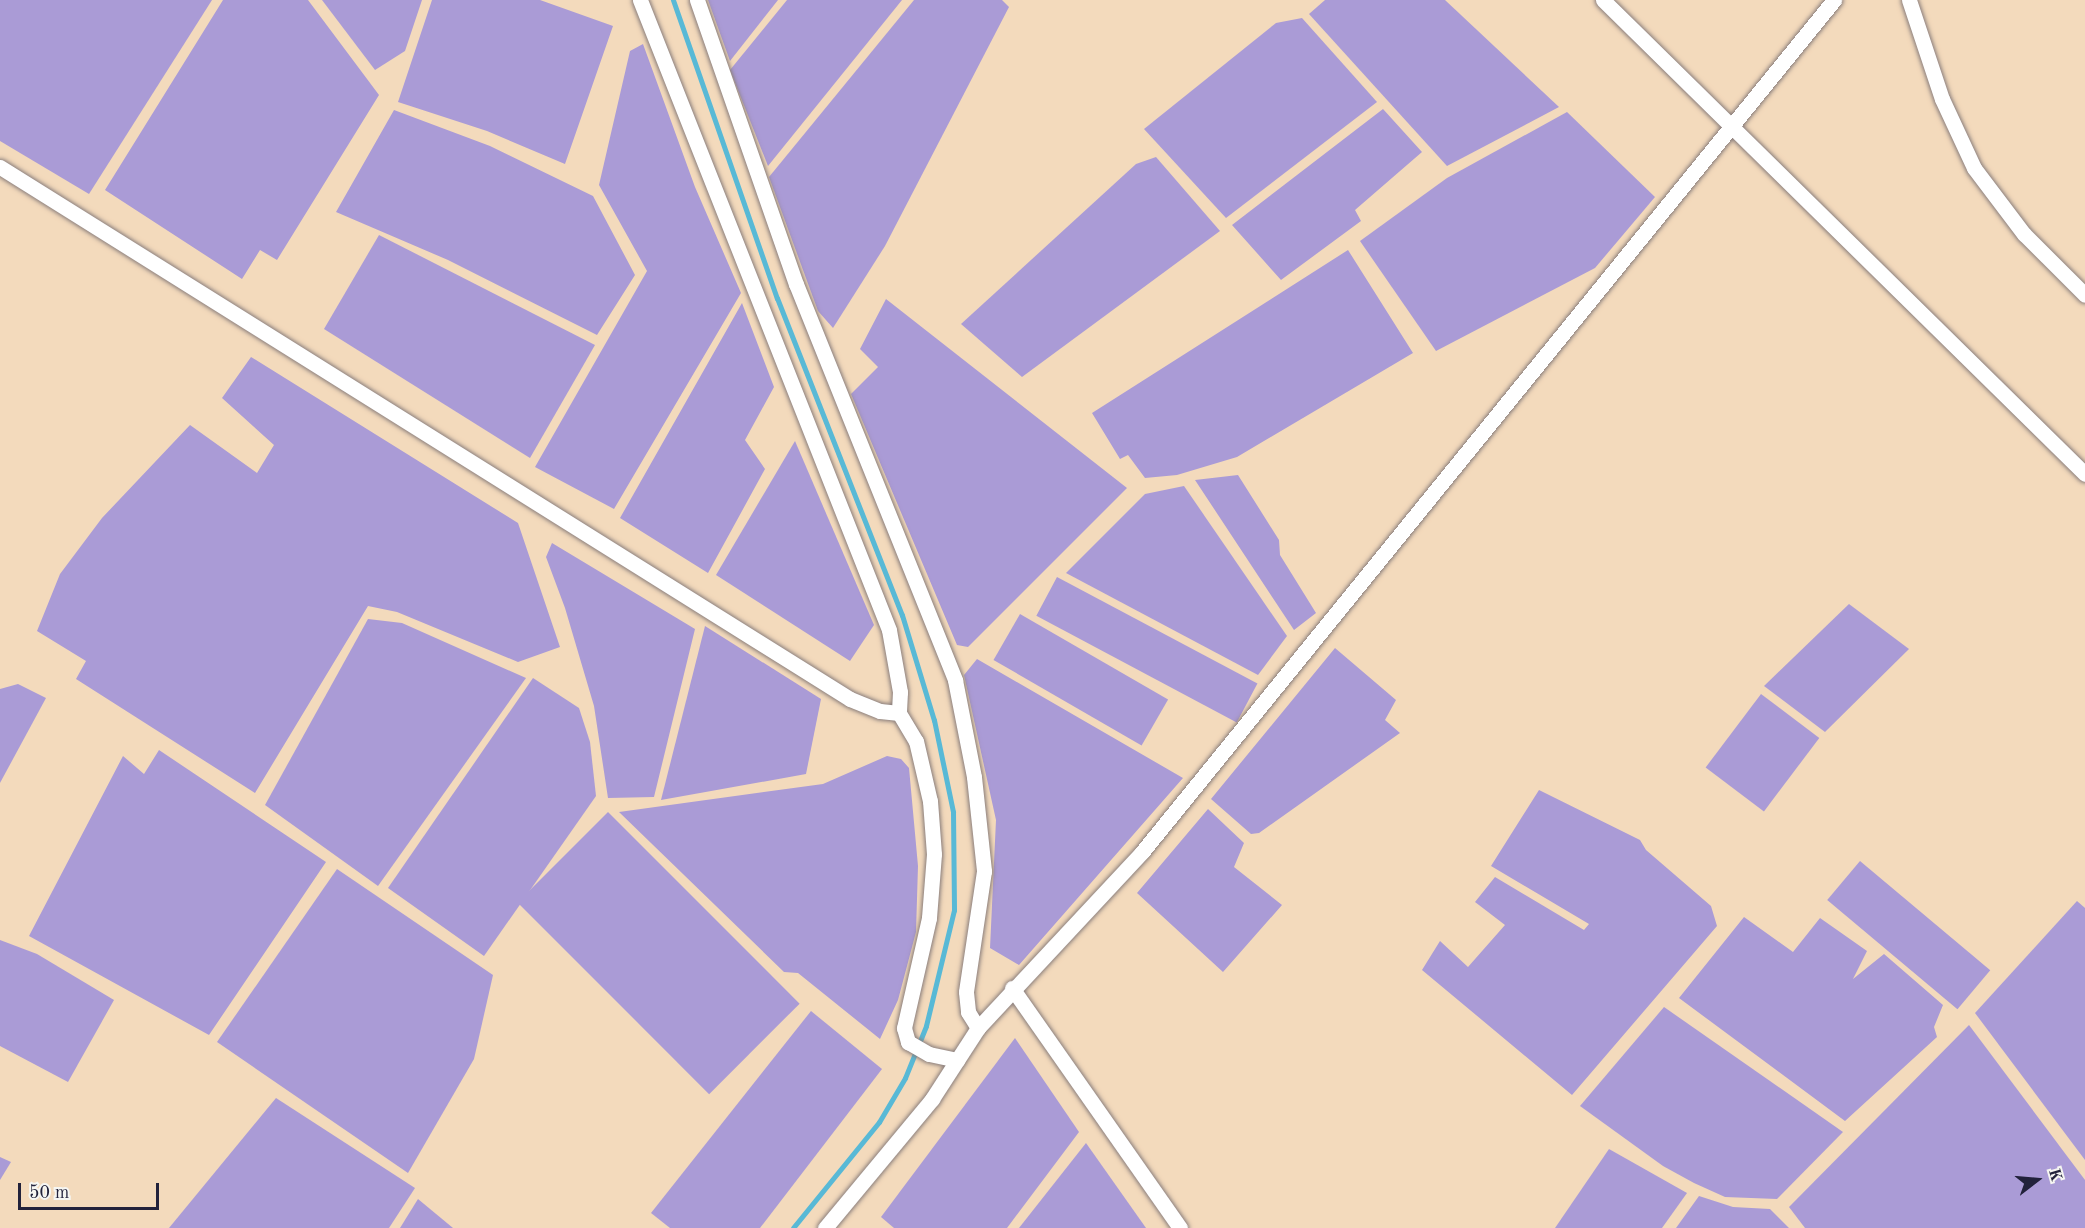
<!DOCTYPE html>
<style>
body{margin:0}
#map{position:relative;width:2085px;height:1228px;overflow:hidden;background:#f3dabc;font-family:"Old Standard TT",serif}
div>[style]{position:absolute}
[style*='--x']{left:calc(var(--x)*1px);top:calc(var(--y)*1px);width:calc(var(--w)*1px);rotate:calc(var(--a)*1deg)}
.stream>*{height:5px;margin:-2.5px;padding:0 2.5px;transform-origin:2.5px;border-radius:2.5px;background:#58b9d6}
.building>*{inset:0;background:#aa9bd6;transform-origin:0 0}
.roads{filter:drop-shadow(0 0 2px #8a7e7c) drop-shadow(0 0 2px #8a7e7c)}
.minor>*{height:15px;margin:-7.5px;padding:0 7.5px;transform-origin:7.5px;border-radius:7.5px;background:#fff}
span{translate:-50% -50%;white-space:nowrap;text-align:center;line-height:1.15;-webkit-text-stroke:5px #f6f6f2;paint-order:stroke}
.north{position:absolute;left:2007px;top:1150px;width:60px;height:60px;-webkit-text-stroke:4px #f6f6f2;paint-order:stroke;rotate:74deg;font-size:16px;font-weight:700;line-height:24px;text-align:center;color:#22223b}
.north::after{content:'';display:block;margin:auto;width:21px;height:27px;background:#22223b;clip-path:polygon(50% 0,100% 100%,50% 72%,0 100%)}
.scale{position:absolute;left:18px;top:1183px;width:141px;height:27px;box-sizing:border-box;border:3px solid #22223b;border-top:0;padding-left:8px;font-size:18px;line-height:21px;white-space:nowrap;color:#22223b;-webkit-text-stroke:4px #f6f6f2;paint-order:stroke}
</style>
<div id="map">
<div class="stream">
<i style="--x:673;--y:0;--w:316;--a:70.8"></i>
<i style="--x:777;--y:298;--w:341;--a:68.5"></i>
<i style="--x:902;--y:615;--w:110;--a:73.1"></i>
<i style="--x:934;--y:720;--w:94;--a:78.3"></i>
<i style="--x:953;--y:812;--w:98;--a:89.4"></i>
<i style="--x:954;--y:910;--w:119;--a:103.6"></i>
<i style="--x:926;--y:1026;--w:56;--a:112"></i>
<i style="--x:905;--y:1078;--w:51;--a:120.6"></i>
<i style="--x:879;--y:1122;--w:136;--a:129.1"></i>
</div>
<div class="building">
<i style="clip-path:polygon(0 0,212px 0,89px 194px,0 141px)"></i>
<i style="clip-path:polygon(223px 0,308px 0,379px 95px,277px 260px,260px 250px,242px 279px,105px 190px)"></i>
<i style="clip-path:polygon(322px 0,422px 0,405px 51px,375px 70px)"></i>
<i style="clip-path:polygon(432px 0,540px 0,613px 26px,565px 164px,487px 131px,398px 102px)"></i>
<i style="clip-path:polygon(708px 0,778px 0,730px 61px)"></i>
<i style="clip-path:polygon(787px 0,902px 0,768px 166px,730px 70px)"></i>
<i style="clip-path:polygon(914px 0,1002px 0,1009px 7px,885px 246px,833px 328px,818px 311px,769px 177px)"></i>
<i style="clip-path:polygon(1325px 0,1445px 0,1559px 107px,1447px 166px,1309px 14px)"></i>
<i style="clip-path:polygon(1302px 18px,1377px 102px,1226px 218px,1144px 129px,1276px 23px)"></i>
<i style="clip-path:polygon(643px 44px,695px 187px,741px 293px,614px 509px,535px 467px,647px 271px,599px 185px,630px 51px)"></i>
<i style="clip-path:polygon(1383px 109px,1422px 152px,1355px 210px,1361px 221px,1281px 280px,1232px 225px)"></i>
<i style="clip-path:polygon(394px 110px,490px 146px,593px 196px,635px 275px,597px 335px,448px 260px,336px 212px)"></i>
<i style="clip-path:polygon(1567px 112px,1655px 197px,1595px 268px,1436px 351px,1360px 241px,1447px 178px)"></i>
<i style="clip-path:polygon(1156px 157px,1220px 231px,1022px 377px,961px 324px,1136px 164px)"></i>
<i style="clip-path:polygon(379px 235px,595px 345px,530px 458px,324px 329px)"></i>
<i style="clip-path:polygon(1348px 250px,1413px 353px,1237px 457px,1177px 475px,1145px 478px,1128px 455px,1120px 459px,1092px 413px)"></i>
<i style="clip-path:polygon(886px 299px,1127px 488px,968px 647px,957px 645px,851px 394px,878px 367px,860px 349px)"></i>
<i style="clip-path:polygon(742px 303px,774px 387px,745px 440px,765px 469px,708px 573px,620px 518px)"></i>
<i style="clip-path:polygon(251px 357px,518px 523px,560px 647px,518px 662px,397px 612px,368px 606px,255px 793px,76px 679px,86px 661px,37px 631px,60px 574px,102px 518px,190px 425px,257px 473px,274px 445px,222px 398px)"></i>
<i style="clip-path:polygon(795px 441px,874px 625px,850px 661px,716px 575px)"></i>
<i style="clip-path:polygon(1238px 475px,1279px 540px,1280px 555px,1316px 613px,1294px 630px,1195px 480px)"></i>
<i style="clip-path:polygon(1184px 486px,1287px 636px,1258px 675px,1066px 573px,1145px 494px)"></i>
<i style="clip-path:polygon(552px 543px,695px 629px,654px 797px,608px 798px,594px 706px,565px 608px,546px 557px)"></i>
<i style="left:1057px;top:577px;width:227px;height:44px;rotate:28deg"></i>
<i style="clip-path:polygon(1849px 604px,1909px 649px,1825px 732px,1764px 686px)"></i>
<i style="left:1020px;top:614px;width:171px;height:53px;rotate:30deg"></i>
<i style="clip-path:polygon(368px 619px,402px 623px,526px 678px,378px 886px,265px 805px)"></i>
<i style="clip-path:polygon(705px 626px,821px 699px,806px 774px,661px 800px)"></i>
<i style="clip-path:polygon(1335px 648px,1396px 700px,1385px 720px,1400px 733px,1259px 833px,1251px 834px,1211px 799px)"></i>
<i style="clip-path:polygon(977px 659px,1183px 778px,1019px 965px,990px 948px,996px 820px,964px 675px)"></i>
<i style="clip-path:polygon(533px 678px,579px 708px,590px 742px,596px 796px,484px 956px,388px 888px)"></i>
<i style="clip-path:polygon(18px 684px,46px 698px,0 783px,0 689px)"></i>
<i style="left:1761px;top:694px;width:73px;height:92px;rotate:37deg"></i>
<i style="clip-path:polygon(159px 750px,326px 862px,209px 1035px,29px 936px,123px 756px,144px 774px)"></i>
<i style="clip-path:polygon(887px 756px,901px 759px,909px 768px,918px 866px,916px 932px,898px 1000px,880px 1039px,798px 973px,784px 972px,619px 812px,823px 784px)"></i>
<i style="clip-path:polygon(1539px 790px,1640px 840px,1646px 850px,1711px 906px,1717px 926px,1572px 1095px,1422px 970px,1440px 941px,1468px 967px,1505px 925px,1475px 902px,1495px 877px,1584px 930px,1589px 924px,1491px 866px)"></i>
<i style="clip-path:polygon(1208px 809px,1244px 843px,1234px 867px,1282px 905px,1223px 972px,1137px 893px)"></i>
<i style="left:608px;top:812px;width:271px;height:128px;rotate:45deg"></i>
<i style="left:1860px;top:861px;width:170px;height:51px;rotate:40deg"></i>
<i style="clip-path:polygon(337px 869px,493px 975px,474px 1059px,408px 1173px,217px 1042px)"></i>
<i style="clip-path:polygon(2077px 901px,2085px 908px,2085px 1160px,1975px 1013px)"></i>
<i style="clip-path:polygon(1744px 917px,1793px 952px,1820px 918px,1867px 951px,1853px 979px,1884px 954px,1943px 1005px,1934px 1027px,1937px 1037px,1845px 1121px,1679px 998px)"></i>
<i style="clip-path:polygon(0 940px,37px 954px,114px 1000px,68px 1082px,0 1046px)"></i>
<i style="clip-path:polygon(1664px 1007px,1843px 1132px,1777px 1199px,1725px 1197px,1694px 1183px,1663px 1166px,1580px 1106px)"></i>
<i style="clip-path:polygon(811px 1011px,882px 1069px,760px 1228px,670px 1228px,651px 1213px)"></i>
<i style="clip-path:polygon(1969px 1025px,2085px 1180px,2085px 1228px,1805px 1228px,1789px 1207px)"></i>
<i style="clip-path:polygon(1015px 1038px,1079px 1132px,1007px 1228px,894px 1228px,881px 1217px)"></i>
<i style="clip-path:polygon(276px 1098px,415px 1188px,389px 1228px,169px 1228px)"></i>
<i style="clip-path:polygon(1086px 1143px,1146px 1228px,1019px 1228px)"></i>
<i style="clip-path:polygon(1609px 1149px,1687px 1193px,1662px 1228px,1555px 1228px)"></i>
<i style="clip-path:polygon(0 1157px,11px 1162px,0 1180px)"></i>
<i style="clip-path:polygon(1699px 1196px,1733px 1207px,1770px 1209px,1789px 1228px,1676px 1228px)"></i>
<i style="clip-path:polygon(418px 1199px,453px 1228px,400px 1228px)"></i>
</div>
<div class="roads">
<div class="minor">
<i style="--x:640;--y:0;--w:677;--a:68.43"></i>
<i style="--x:889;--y:630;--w:63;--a:79.9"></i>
<i style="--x:900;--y:692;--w:21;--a:93"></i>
<i style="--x:697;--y:0;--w:301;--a:70.8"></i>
<i style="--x:796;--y:284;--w:427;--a:68.1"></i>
<i style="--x:955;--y:680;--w:99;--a:78.9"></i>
<i style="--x:974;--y:777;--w:95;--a:83.9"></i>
<i style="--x:984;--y:871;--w:122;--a:98.5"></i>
<i style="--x:966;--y:992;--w:20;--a:84"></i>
<i style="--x:968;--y:1012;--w:19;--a:58"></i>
<i style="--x:1603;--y:0;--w:676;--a:44.52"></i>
<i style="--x:1909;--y:0;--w:104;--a:71.6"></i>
<i style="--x:1942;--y:99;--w:76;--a:65.1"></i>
<i style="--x:1974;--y:168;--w:83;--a:52.9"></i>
<i style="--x:2024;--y:234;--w:86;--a:45"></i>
<i style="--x:0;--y:167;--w:1003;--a:32.04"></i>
<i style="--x:850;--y:699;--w:32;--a:22"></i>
<i style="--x:880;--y:711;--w:19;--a:6"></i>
<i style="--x:899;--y:713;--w:33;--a:59"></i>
<i style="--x:916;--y:741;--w:62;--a:76.9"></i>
<i style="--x:930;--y:801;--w:53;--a:85.7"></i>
<i style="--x:934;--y:854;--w:64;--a:94.5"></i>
<i style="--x:929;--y:918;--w:113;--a:102.8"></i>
<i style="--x:904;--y:1028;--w:15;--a:74"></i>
<i style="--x:908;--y:1042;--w:24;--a:30"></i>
<i style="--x:929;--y:1054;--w:29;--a:12"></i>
<i style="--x:1012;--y:988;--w:293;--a:55"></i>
<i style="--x:825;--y:1228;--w:168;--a:-50.3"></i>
<i style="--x:932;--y:1099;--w:85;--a:-57.1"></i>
<i style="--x:978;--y:1028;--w:241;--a:-47"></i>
<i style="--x:1142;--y:852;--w:1098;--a:-50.92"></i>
</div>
</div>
<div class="north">K</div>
<div class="scale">50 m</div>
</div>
